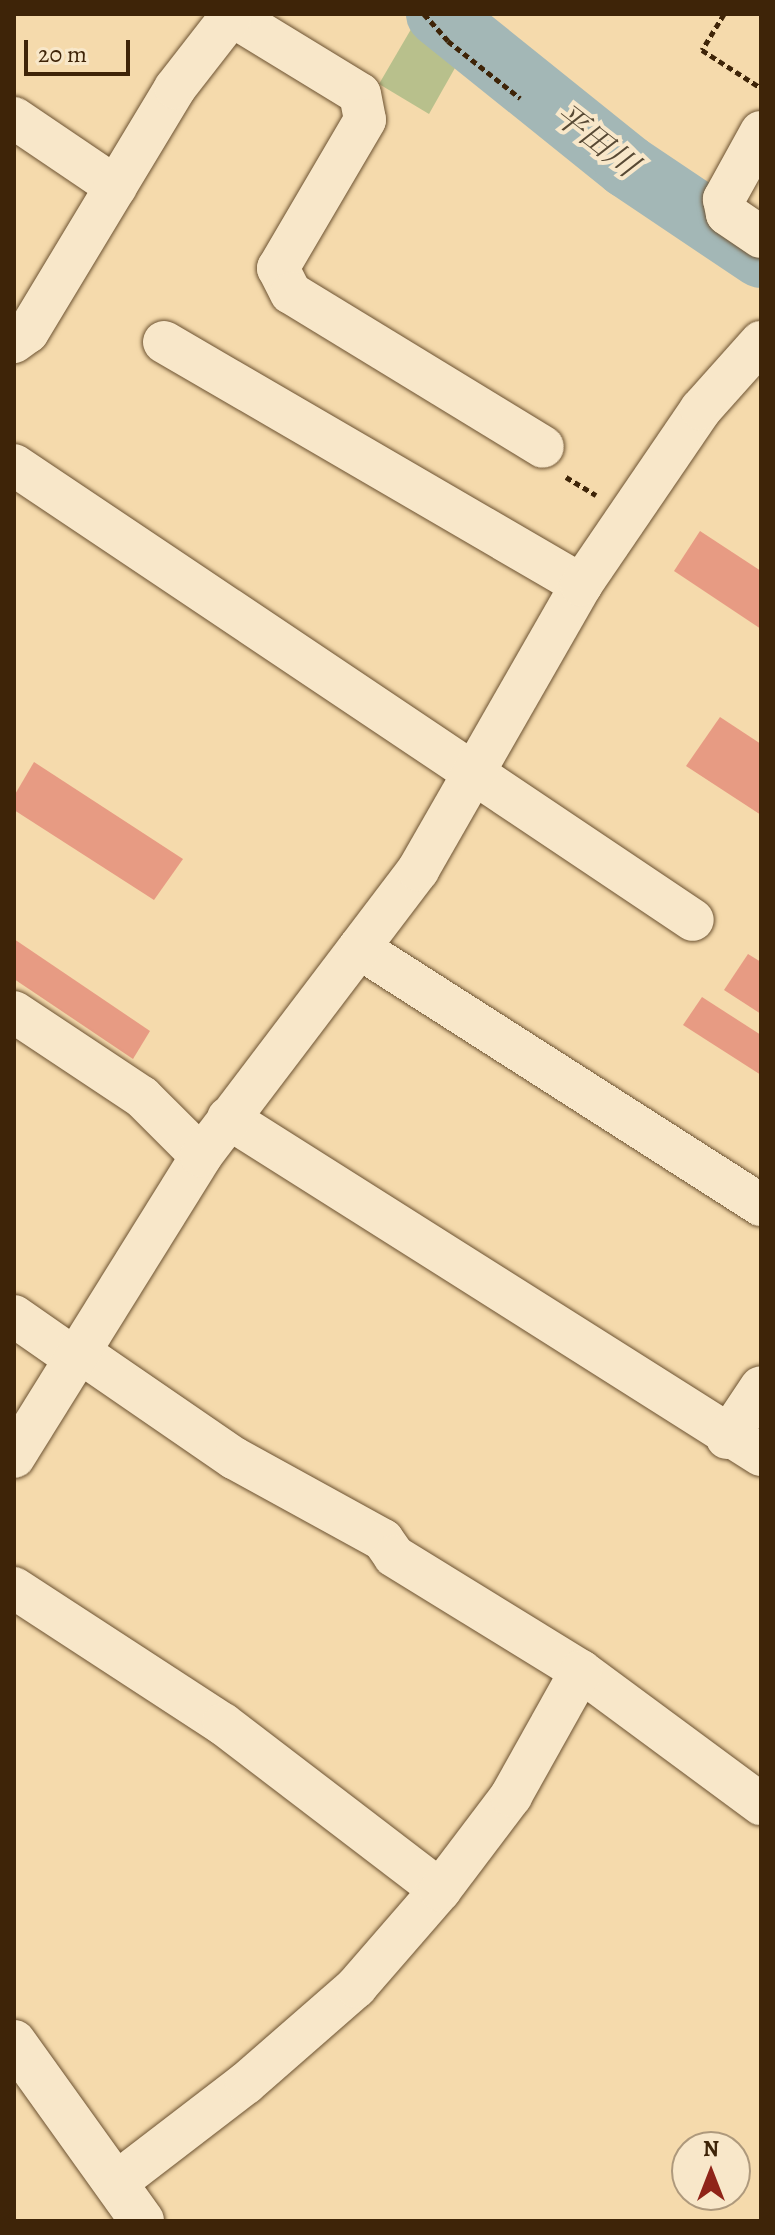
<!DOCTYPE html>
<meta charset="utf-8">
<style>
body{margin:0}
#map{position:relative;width:775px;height:2235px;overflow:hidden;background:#f5daac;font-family:Alegreya,"Noto Serif JP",serif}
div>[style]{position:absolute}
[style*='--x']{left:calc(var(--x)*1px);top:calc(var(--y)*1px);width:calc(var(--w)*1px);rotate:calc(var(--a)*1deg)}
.green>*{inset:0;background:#b8c08c}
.river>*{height:64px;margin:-32px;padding:0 32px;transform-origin:32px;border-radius:32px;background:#a3b7b6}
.building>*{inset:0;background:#e79b83}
.path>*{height:5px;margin-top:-2.5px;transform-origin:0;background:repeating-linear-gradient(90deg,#3e2408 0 6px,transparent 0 10px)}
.roads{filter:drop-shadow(0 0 2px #6c5231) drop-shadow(0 0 2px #6c5231)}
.street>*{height:42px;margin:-21px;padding:0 21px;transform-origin:21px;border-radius:21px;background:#f8e7c9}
.secondary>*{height:44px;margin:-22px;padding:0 22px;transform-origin:22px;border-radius:22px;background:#f8e7c9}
span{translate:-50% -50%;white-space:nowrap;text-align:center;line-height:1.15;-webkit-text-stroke:8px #f8e7c9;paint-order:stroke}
.water-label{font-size:32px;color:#574934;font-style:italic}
.frame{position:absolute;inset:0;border:16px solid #3e2408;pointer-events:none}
.north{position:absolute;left:671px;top:2131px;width:80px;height:80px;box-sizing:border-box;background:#f8e7c9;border:2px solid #ae997c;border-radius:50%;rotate:0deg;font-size:22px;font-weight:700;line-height:32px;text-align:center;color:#3e2408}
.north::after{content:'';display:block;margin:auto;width:28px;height:36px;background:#8f2418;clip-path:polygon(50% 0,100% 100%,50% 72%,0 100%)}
.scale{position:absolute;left:24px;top:40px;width:106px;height:36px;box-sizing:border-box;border:4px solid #3e2408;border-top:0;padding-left:10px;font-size:24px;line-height:28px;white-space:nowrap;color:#3e2408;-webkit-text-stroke:6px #f8e7c9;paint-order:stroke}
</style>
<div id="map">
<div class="green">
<i style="clip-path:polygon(417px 19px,460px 59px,429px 114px,379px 84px)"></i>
</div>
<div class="river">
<i style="--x:438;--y:14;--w:243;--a:38.8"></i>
<i style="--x:627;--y:166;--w:161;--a:33.9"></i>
</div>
<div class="building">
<i style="clip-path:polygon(700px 531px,761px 571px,761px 629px,674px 571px)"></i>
<i style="clip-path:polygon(720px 717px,761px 744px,761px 815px,686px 766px)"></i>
<i style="clip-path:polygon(34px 762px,183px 859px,154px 900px,14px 810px,14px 796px)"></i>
<i style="clip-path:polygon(14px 939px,150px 1031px,133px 1059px,14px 979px)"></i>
<i style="clip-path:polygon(748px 954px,761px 962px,761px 1014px,724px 990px)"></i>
<i style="clip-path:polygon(702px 997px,761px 1035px,761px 1075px,683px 1025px)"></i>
</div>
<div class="path">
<i style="--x:424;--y:14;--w:36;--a:48"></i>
<i style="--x:448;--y:41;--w:92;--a:38.4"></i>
<i style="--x:724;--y:14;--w:42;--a:121.4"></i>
<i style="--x:702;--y:50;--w:70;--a:32.8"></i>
<i style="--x:566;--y:477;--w:35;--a:31"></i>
</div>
<div class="roads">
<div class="street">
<i style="--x:229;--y:14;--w:153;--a:31.4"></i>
<i style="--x:360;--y:94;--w:26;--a:79"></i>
<i style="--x:365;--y:120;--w:172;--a:120.4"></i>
<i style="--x:278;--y:268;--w:28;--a:63"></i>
<i style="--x:291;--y:293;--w:295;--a:31.4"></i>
<i style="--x:14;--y:118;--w:123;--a:34.1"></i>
<i style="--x:761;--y:132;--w:77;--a:118.9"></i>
<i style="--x:724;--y:199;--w:15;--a:79"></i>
<i style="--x:727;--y:214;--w:41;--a:34.1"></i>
<i style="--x:14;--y:342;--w:17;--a:-36"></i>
<i style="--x:28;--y:332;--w:285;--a:-58.9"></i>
<i style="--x:175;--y:88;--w:91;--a:-52.1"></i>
<i style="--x:164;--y:342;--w:483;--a:30.2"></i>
<i style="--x:14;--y:465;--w:817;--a:33.83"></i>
<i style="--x:359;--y:948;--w:477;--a:32.6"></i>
<i style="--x:14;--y:1012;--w:154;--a:33.6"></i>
<i style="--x:142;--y:1097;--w:83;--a:45"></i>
<i style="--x:228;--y:1118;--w:631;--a:32.3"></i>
<i style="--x:14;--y:1316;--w:77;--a:34.9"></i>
<i style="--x:81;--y:1353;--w:186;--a:34.5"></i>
<i style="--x:234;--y:1458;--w:170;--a:28.8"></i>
<i style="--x:383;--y:1540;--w:19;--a:55"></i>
<i style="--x:394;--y:1556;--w:220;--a:31.6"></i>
<i style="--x:581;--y:1671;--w:224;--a:36.5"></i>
<i style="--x:727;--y:1438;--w:61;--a:-56.3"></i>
<i style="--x:14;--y:1457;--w:354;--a:-58.1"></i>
<i style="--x:201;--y:1156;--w:359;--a:-52.8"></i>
<i style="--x:418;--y:870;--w:328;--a:-60.2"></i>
<i style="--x:581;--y:585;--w:213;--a:-55.7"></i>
<i style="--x:701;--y:409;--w:90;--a:-48.2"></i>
<i style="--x:14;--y:1588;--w:249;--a:33.1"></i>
<i style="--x:223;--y:1724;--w:273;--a:37.4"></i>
<i style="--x:117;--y:2182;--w:163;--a:-37.5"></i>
<i style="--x:246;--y:2083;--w:146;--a:-41.1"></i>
<i style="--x:356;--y:1987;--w:128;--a:-49.1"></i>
<i style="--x:440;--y:1890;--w:118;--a:-52.9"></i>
<i style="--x:511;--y:1796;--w:143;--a:-60.8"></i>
</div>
<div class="secondary">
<i style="--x:14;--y:2042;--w:220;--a:54.4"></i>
</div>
</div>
<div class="water-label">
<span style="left:596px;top:140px;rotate:38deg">平田川</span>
</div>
<div class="frame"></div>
<div class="north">N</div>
<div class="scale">20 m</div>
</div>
